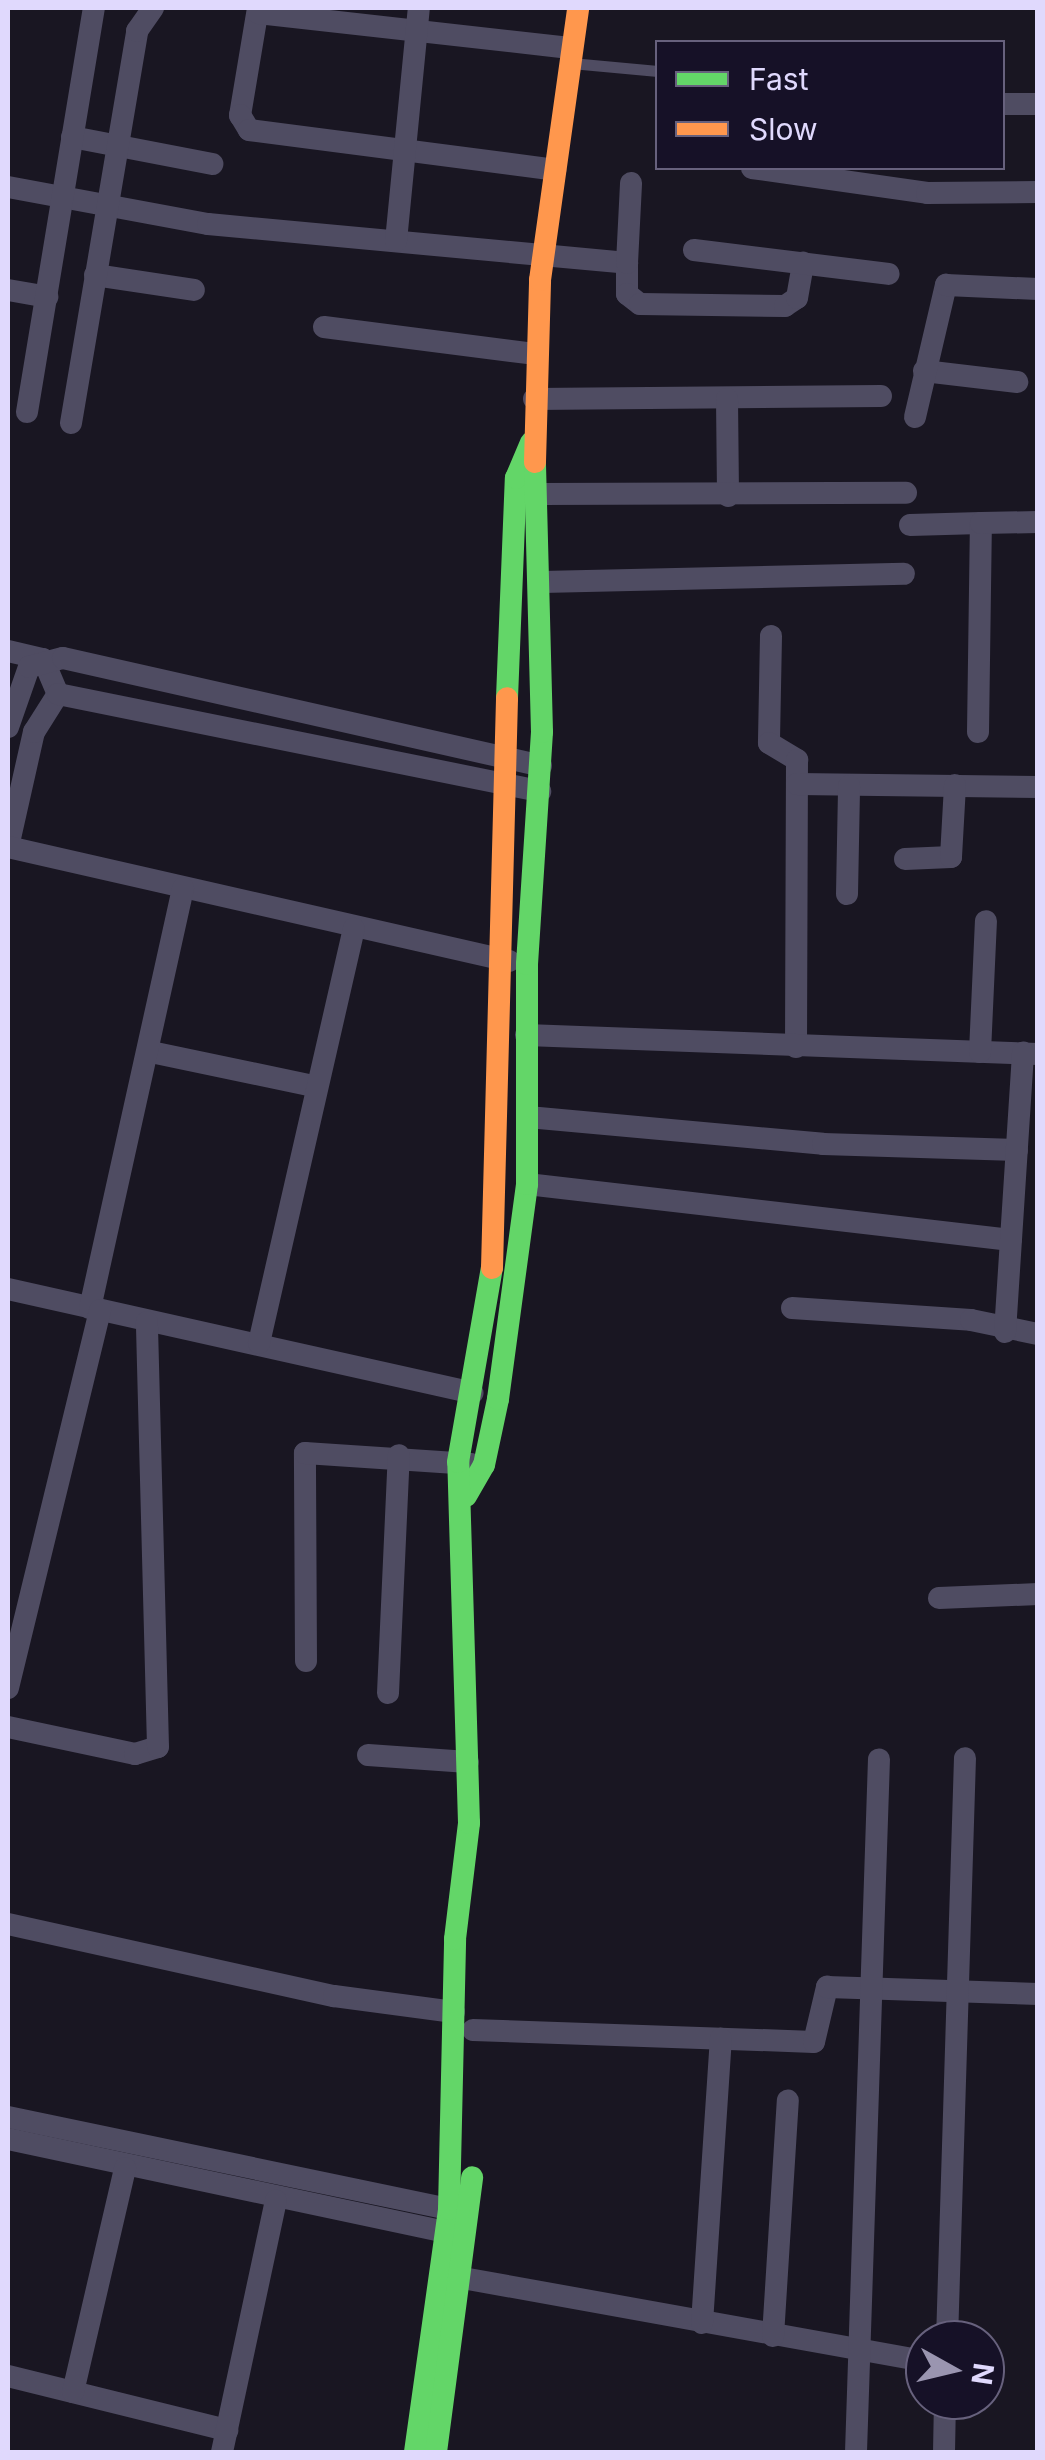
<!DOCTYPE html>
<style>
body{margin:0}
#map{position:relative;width:1045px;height:2460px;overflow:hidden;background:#191622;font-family:Inter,sans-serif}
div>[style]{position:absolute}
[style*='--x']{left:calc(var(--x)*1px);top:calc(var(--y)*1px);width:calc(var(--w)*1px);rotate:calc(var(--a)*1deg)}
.lane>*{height:11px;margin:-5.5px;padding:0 5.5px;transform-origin:5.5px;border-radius:5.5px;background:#4f4c62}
.street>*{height:22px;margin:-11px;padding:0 11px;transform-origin:11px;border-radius:11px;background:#4f4c62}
.fast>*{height:22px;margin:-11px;padding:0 11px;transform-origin:11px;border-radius:11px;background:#63d668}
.slow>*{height:22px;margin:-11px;padding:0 11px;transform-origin:11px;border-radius:11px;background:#ff974d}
span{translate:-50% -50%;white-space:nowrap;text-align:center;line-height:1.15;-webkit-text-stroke:8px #161127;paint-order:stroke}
.frame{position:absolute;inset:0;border:10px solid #e0d9fd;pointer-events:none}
.legend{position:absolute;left:655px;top:40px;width:350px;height:130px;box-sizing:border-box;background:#161127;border:2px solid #67617d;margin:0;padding:12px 18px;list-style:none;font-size:30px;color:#e0d9fd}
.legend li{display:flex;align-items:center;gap:20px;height:50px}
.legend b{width:50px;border:2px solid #67617d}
.north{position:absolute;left:905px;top:2320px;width:100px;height:100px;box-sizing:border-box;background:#161127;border:2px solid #67617d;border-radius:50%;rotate:98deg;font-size:28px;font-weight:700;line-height:40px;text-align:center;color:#e0d9fd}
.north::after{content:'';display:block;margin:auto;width:35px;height:45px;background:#9a95b0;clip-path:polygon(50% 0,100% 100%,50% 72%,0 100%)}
</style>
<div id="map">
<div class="lane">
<i style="--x:571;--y:63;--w:87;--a:5.3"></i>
</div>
<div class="street">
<i style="--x:258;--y:8;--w:109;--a:99.5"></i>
<i style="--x:240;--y:115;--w:17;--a:59"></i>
<i style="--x:249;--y:130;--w:309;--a:7.4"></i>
<i style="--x:258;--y:13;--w:316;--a:6.4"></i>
<i style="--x:1002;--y:104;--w:36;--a:0"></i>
<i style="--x:72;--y:137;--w:143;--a:10.9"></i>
<i style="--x:752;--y:168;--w:177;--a:8.1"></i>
<i style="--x:927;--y:193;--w:111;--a:-0.5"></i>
<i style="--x:8;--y:187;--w:203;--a:10.5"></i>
<i style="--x:208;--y:224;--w:421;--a:5.3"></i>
<i style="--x:627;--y:263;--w:31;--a:90"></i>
<i style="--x:627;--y:294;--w:16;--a:38"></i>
<i style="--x:640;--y:304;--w:145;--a:0.8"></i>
<i style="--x:785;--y:306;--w:14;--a:-34"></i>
<i style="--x:797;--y:298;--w:36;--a:-80"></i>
<i style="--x:396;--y:241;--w:234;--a:-84.4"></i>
<i style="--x:694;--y:250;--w:196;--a:7"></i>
<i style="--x:627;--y:263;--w:80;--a:-87.1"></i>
<i style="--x:95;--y:275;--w:100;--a:8.6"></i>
<i style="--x:8;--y:290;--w:40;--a:10"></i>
<i style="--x:324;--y:327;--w:214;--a:7.3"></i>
<i style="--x:924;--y:371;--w:94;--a:6.7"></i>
<i style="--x:534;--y:399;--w:347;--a:-0.5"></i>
<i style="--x:727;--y:399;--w:97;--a:89.4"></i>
<i style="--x:27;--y:412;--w:410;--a:-80.6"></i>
<i style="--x:915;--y:417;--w:136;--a:-76.8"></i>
<i style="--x:946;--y:285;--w:92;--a:2.5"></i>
<i style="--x:71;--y:423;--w:398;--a:-80.4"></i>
<i style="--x:137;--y:31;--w:28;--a:-55"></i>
<i style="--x:541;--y:494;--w:365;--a:-0.2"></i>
<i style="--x:910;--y:525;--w:71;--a:-1.6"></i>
<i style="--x:542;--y:582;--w:362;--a:-1.3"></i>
<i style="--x:771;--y:636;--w:107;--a:91.1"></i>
<i style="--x:769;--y:743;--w:33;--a:31"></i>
<i style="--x:797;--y:760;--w:287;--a:90.2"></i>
<i style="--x:8;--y:651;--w:36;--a:13"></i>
<i style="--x:43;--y:659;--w:38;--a:67"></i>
<i style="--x:8;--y:727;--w:64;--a:-70.7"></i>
<i style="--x:29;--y:667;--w:35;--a:-15"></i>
<i style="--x:63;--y:658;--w:490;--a:12.7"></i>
<i style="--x:978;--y:732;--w:209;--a:-89.2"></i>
<i style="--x:981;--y:523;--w:57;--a:-1"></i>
<i style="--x:797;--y:784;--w:241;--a:0.7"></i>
<i style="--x:8;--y:847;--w:118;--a:-77.3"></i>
<i style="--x:34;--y:732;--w:45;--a:-57.7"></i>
<i style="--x:58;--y:694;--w:492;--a:11.4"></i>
<i style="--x:8;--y:847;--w:514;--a:12.82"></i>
<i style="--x:905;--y:859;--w:46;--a:-2.5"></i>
<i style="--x:951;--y:857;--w:72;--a:-86.8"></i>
<i style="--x:847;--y:894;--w:108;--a:-88.9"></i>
<i style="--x:526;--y:1035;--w:512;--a:2.13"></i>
<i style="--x:151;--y:1052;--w:167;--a:11.8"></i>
<i style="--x:980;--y:1052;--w:131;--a:-87.4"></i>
<i style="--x:528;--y:1117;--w:296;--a:5.2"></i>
<i style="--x:823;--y:1144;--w:194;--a:1.8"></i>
<i style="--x:527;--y:1184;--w:487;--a:6.6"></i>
<i style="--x:8;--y:1289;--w:476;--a:12.6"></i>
<i style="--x:90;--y:1308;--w:430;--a:-77.5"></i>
<i style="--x:792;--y:1308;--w:179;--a:3.8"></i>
<i style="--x:971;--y:1320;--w:68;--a:11.8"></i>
<i style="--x:1005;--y:1332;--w:280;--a:-86.3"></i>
<i style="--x:259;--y:1343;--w:425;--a:-77.1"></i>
<i style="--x:939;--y:1598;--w:99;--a:-2.3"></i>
<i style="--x:306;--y:1661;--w:208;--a:-90.3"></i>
<i style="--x:305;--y:1453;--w:166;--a:3.8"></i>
<i style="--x:8;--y:1688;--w:389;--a:-76.3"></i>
<i style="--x:388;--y:1693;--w:238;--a:-87.4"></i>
<i style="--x:8;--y:1727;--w:130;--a:12"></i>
<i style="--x:135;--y:1754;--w:24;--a:-17"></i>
<i style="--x:158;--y:1747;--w:425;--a:-91.5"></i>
<i style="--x:368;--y:1755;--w:100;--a:4"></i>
<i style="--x:8;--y:1924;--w:334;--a:12.5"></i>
<i style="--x:334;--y:1996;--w:121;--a:7.6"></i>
<i style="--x:473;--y:2030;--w:341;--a:2"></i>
<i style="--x:814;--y:2042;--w:57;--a:-76.7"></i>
<i style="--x:827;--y:1987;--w:211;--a:1.9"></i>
<i style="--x:8;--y:2117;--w:466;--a:11.8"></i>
<i style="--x:8;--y:2139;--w:462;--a:12"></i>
<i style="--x:446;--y:2275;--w:487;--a:10.2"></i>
<i style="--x:702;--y:2323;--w:285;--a:-86.2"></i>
<i style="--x:773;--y:2336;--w:236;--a:-86.4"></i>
<i style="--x:947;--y:2340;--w:582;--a:-88.23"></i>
<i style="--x:8;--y:2376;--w:226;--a:13.9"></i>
<i style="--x:73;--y:2392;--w:230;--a:-76.9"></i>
<i style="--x:222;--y:2452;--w:257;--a:-77.9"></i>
<i style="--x:856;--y:2452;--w:693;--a:-88.1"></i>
<i style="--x:944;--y:2452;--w:52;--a:-88.9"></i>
</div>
<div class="fast">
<i style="--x:507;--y:698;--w:220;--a:-87.7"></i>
<i style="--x:516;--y:478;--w:39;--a:-67"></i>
<i style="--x:466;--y:1496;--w:36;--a:-60"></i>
<i style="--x:484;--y:1465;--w:67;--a:-78"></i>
<i style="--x:498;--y:1399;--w:217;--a:-82.3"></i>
<i style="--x:527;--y:1184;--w:220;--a:-90"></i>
<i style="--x:527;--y:964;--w:232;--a:-86.3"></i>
<i style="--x:542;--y:732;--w:270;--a:-91.5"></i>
<i style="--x:415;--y:2452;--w:245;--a:-82"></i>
<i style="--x:449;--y:2209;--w:270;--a:-88.7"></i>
<i style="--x:455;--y:1939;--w:117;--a:-83.1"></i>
<i style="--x:469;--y:1823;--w:361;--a:-91.7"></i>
<i style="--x:458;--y:1462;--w:197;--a:-80.1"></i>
<i style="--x:436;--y:2452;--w:277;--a:-82.5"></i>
</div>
<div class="slow">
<i style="--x:535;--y:462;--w:182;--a:-88.4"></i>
<i style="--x:540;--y:280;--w:275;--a:-82"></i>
<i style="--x:492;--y:1268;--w:570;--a:-88.49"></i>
</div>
<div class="frame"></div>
<ul class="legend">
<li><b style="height:12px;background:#63d668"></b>Fast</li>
<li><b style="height:12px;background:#ff974d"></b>Slow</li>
</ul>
<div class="north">N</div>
</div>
